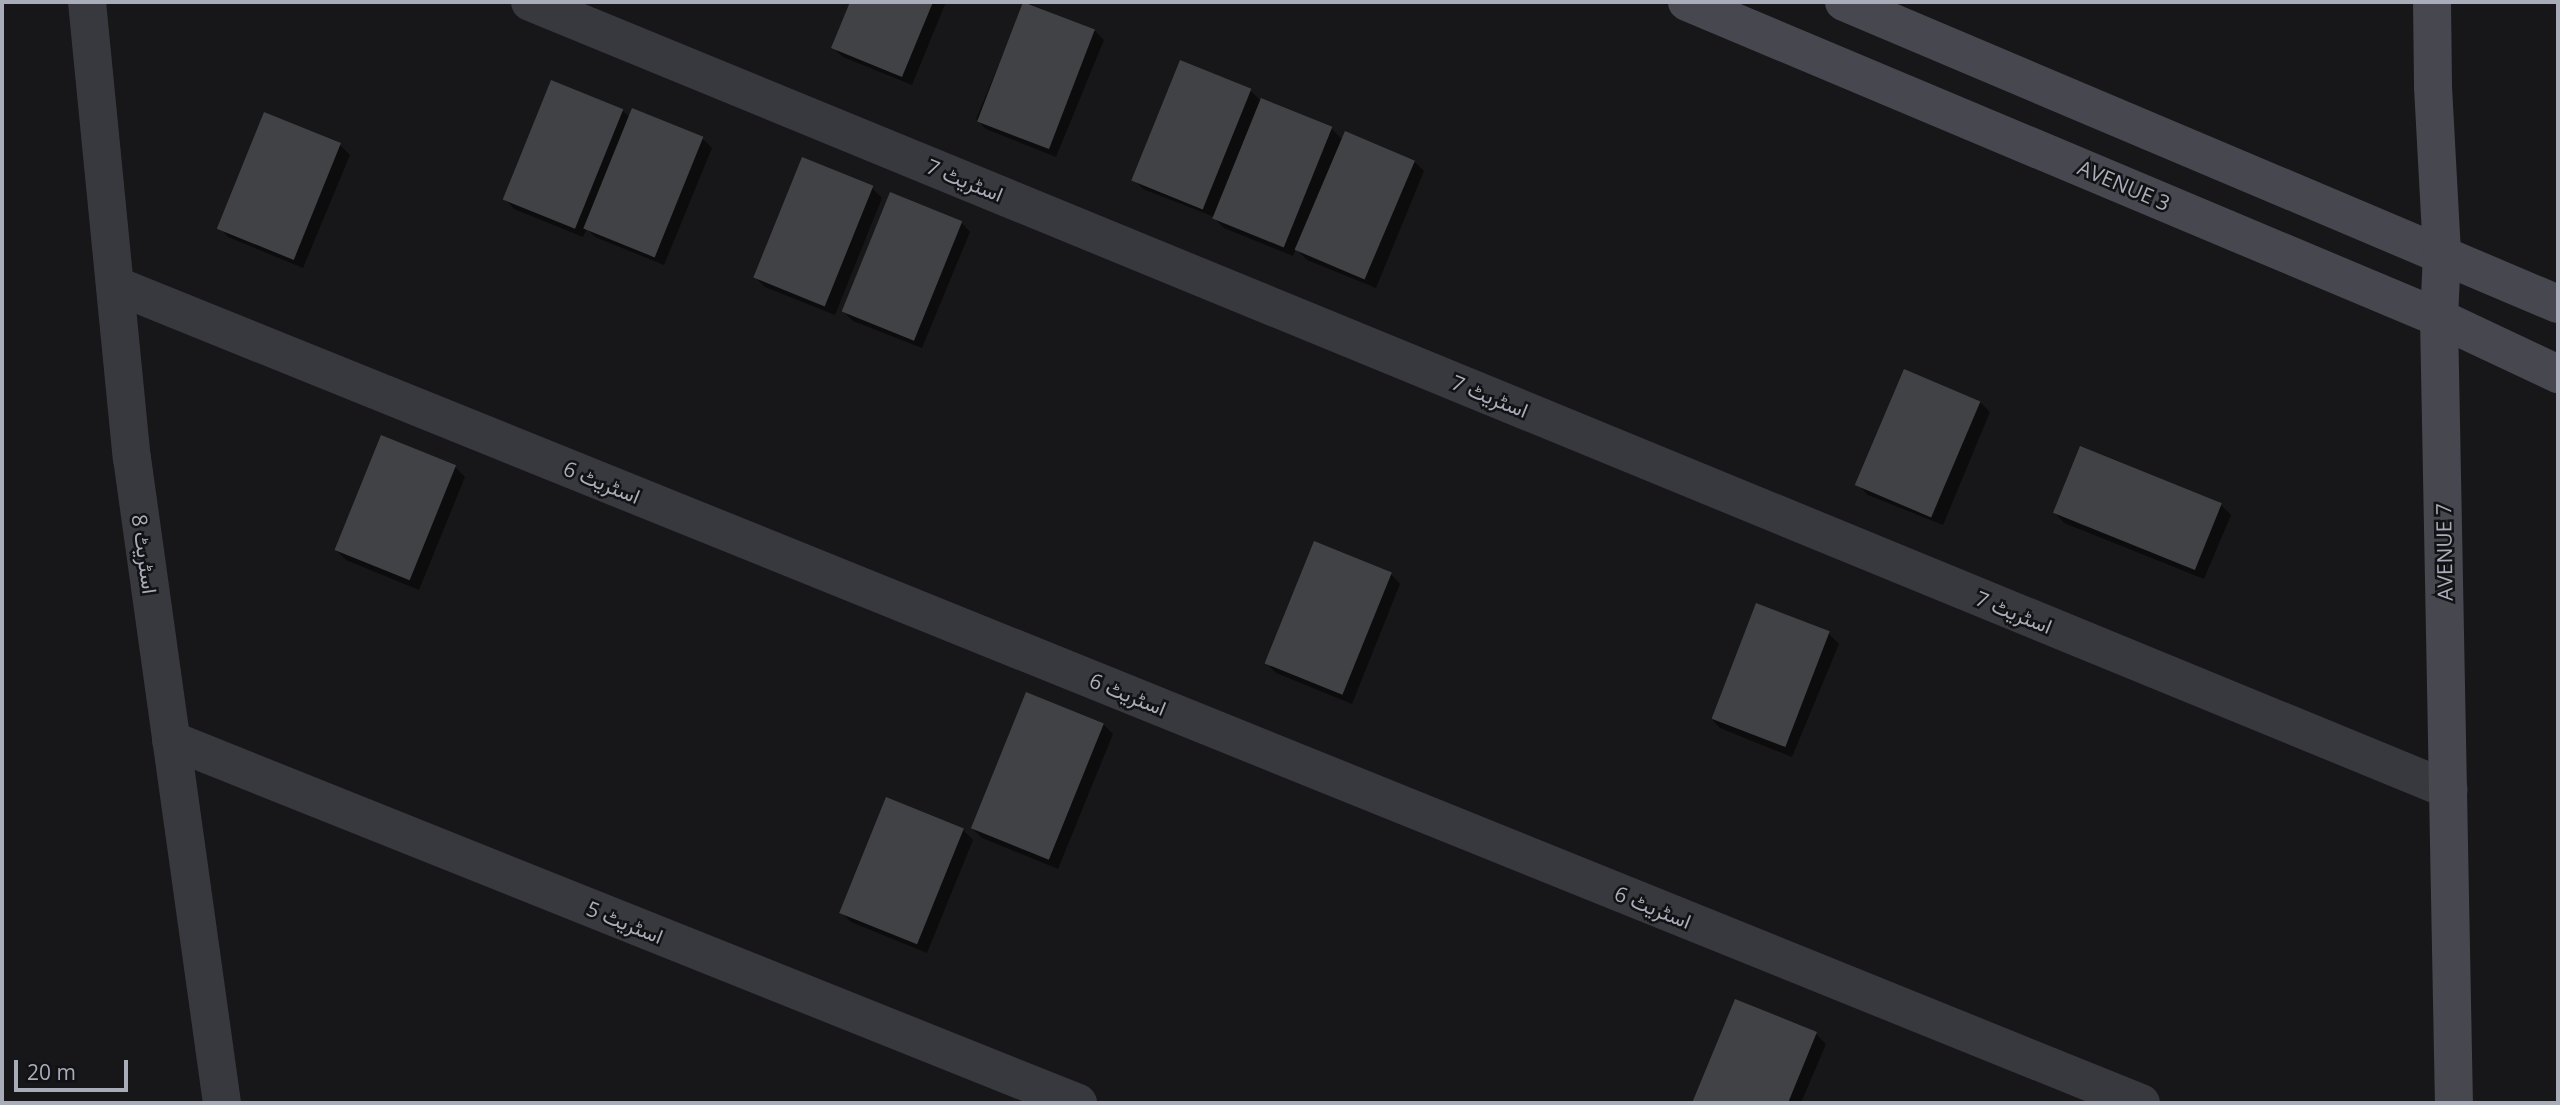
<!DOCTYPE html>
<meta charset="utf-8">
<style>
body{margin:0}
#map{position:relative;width:2560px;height:1105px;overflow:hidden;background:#171719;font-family:"Open Sans",Vazirmatn,sans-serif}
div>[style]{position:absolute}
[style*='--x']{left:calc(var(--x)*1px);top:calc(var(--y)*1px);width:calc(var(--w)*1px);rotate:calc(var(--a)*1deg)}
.shadow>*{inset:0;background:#0007}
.building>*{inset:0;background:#414246;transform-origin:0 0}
.minor>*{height:38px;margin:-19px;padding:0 19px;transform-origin:19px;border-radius:19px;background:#38383f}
.tertiary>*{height:38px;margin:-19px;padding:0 19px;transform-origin:19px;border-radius:19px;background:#38383f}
.secondary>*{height:38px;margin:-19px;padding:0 19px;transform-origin:19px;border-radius:19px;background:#46474f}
span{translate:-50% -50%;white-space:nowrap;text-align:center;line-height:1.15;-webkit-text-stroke:5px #121214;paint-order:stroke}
.street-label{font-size:21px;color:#a9adba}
.frame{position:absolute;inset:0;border:4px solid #a9adba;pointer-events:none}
.scale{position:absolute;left:14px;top:1060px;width:114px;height:32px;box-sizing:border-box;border:4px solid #a9adba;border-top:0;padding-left:9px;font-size:21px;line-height:24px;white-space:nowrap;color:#a9adba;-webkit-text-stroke:5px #121214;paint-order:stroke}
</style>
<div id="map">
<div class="shadow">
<i style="clip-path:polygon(852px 2px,946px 2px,912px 85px,843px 57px,833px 48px)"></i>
<i style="clip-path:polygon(1025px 2px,1094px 30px,1104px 40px,1056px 157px,986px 129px,976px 119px)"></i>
<i style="clip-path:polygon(1250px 90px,1262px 102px,1332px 129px,1343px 140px,1414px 161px,1424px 171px,1376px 288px,1307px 260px,1296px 249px,1293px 256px,1224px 228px,1212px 216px,1143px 189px,1133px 179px)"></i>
<i style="clip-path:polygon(622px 110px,630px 118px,702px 138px,712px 148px,664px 265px,595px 237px,587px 229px,583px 237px,514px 209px,505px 199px)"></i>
<i style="clip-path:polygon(340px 145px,350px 155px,303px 268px,228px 237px,219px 227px)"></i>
<i style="clip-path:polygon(803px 160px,872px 188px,882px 198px,835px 315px,765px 287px,755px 277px)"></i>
<i style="clip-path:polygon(961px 222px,970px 232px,922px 348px,853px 321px,843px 311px)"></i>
<i style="clip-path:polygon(1980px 402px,1990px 412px,1943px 525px,1868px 495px,1858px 485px)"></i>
<i style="clip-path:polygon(455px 467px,465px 477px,419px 590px,346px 560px,336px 550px)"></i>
<i style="clip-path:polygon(2221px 505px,2231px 515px,2204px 579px,2064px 523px,2055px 513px)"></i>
<i style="clip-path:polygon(1391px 574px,1400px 584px,1352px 704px,1276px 673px,1266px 663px)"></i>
<i style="clip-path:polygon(1829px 634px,1839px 644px,1792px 757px,1720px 728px,1711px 718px)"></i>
<i style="clip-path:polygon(1103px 724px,1113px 734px,1058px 869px,982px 838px,972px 828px)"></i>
<i style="clip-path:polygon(887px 799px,963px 830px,973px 840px,927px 953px,851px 922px,841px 912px)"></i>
<i style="clip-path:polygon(1736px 1002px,1816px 1034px,1826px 1044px,1801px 1103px,1694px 1103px)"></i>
</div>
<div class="building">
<i style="clip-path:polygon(850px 2px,933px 2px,902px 77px,831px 48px)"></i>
<i style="left:1023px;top:2px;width:77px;height:128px;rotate:21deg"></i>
<i style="left:1180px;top:60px;width:77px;height:130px;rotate:22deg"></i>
<i style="left:551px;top:80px;width:78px;height:129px;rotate:22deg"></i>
<i style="left:1261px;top:98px;width:77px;height:130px;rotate:22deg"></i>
<i style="left:632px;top:108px;width:77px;height:130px;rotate:22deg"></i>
<i style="left:264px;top:112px;width:83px;height:126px;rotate:22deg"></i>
<i style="left:1345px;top:131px;width:76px;height:129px;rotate:23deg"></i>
<i style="left:802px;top:157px;width:77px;height:130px;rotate:22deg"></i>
<i style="left:890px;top:192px;width:78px;height:129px;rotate:22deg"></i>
<i style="left:1904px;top:369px;width:83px;height:126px;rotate:23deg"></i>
<i style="left:381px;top:435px;width:81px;height:124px;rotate:22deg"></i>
<i style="left:2080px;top:446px;width:153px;height:72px;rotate:22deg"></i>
<i style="left:1314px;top:541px;width:84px;height:132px;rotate:22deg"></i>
<i style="left:1756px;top:603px;width:79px;height:124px;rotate:21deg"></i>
<i style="left:1026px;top:692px;width:84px;height:147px;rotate:22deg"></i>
<i style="left:886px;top:797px;width:84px;height:125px;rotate:22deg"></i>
<i style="clip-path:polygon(1735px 999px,1817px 1032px,1788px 1103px,1692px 1103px)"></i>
</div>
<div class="minor">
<i style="--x:530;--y:2;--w:2074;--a:22.32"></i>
<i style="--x:115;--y:285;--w:2185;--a:21.99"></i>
<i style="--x:171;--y:740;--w:977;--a:21.81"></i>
</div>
<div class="tertiary">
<i style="--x:87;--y:2;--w:458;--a:84.4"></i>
<i style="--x:132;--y:458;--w:651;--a:82.06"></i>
</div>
<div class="secondary">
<i style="--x:1687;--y:2;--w:816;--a:22.79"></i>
<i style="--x:2439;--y:318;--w:132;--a:25.2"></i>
<i style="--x:1844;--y:2;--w:775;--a:22.93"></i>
<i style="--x:2432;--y:2;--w:85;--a:89.3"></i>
<i style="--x:2433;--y:87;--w:167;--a:86.9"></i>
<i style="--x:2442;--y:254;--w:64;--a:92.7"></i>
<i style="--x:2439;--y:318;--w:785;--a:88.91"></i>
</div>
<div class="street-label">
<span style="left:965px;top:180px;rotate:22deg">اسٹریٹ 7</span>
<span style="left:2124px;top:185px;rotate:23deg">AVENUE 3</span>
<span style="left:1490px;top:396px;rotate:22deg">اسٹریٹ 7</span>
<span style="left:602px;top:482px;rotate:22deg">اسٹریٹ 6</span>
<span style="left:2444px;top:552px;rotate:-91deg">AVENUE 7</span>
<span style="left:145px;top:554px;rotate:82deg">اسٹریٹ 8</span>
<span style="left:2014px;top:612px;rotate:22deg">اسٹریٹ 7</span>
<span style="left:1128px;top:694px;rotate:22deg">اسٹریٹ 6</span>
<span style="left:1653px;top:907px;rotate:22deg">اسٹریٹ 6</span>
<span style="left:625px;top:922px;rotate:22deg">اسٹریٹ 5</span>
</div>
<div class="frame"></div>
<div class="scale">20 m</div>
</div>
